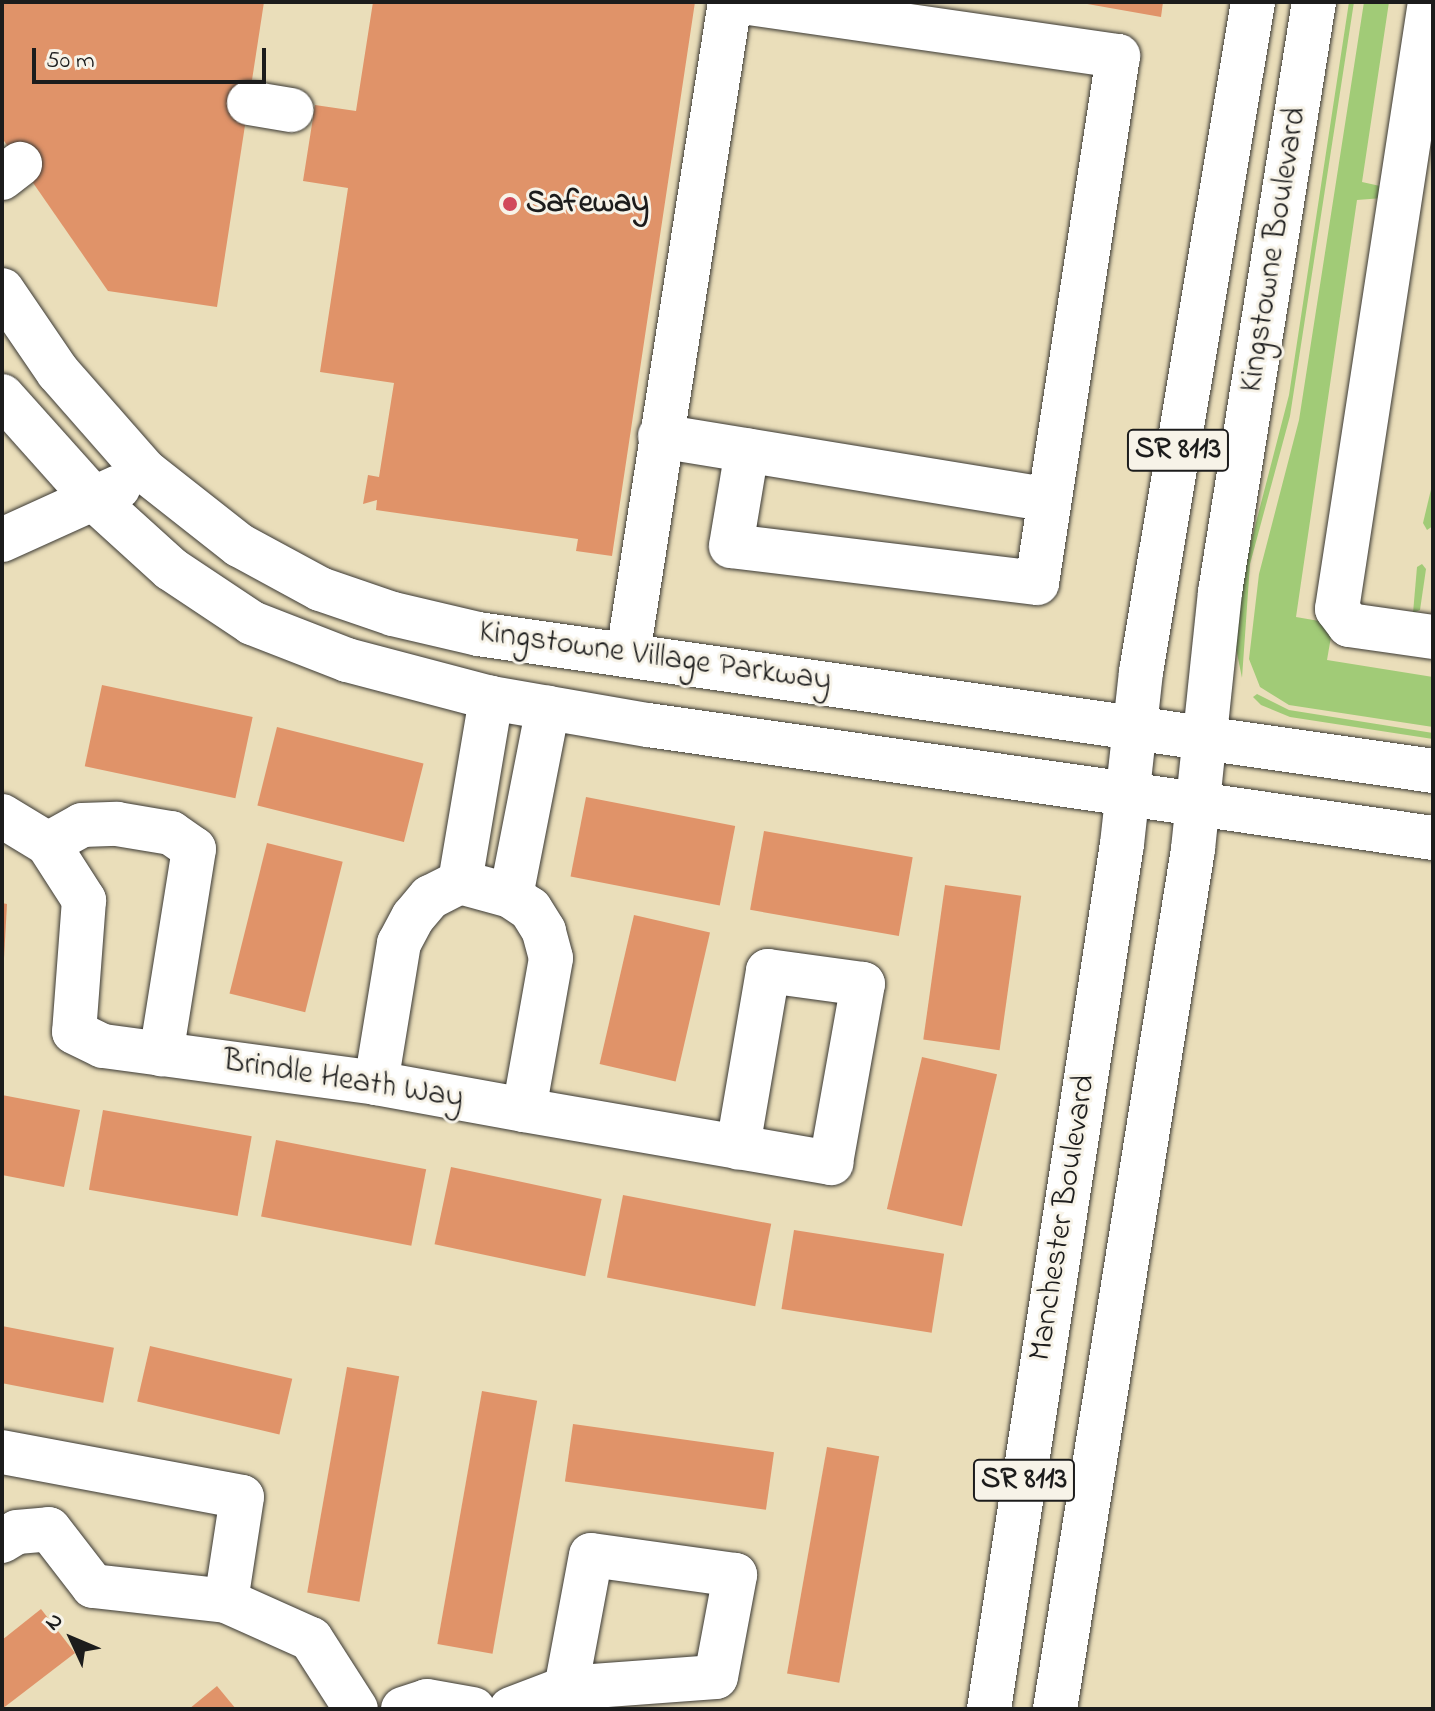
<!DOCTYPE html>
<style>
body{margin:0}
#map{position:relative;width:1435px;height:1711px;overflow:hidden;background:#eadeba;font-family:"Indie Flower",sans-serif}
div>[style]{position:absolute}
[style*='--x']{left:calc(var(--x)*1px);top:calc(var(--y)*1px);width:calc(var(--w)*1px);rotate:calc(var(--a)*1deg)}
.green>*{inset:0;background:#a1cb77}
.building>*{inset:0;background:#e09369;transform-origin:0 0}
.roads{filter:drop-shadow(0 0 2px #3b3934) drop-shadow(0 0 2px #3b3934)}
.minor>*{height:44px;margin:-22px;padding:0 22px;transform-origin:22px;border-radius:22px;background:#fff}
.major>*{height:44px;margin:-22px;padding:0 22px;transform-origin:22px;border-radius:22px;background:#fff}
.dots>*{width:22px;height:22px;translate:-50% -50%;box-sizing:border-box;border:4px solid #f7f3e8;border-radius:50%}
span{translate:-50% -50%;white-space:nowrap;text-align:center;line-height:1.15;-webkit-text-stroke:6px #f7f3e8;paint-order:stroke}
.shield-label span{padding:2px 6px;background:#f7f3e8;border:2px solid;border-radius:6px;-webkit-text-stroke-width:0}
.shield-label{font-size:30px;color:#1c1c1c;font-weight:700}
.poi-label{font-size:32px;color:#1c1c1c;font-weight:700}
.left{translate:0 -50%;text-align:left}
.street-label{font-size:32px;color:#1c1c1c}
.frame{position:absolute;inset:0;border:4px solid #1c1c1c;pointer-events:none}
.north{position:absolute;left:32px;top:1599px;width:80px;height:80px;-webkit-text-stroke:6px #f7f3e8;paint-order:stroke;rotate:314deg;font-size:22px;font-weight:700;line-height:32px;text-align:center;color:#1c1c1c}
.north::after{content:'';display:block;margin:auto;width:28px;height:36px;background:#1c1c1c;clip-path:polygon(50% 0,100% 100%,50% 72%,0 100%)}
.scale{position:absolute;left:32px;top:48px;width:234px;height:36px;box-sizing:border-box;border:4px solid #1c1c1c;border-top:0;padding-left:10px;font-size:24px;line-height:28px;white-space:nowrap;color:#1c1c1c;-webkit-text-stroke:6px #f7f3e8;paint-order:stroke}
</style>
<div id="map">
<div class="green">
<i style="clip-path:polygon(1349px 2px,1354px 2px,1290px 416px,1250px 564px,1242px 678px,1234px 638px,1245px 565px,1289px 395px)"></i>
<i style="clip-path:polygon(1364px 2px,1389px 2px,1362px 182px,1380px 186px,1383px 198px,1357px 200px,1296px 617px,1325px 622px,1332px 631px,1327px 660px,1433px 677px,1433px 727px,1289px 705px,1260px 687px,1249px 659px,1259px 574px,1299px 420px)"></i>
<i style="clip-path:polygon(1433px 481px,1433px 526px,1427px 530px,1423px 523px)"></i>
<i style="clip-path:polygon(1422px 564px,1426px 569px,1420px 610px,1413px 613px,1417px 567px)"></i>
<i style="clip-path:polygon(1257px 694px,1289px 710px,1433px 733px,1433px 739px,1290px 717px,1261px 705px,1253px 697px)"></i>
</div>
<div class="building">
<i style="clip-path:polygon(2px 2px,264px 2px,217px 307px,108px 291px,2px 138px)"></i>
<i style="clip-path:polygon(373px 2px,695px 2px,612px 556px,576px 551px,578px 539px,376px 510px,377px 500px,363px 504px,368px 475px,379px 477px,394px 383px,320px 372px,348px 188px,303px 181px,315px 105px,356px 111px)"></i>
<i style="clip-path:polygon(1076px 2px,1163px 2px,1161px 17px)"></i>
<i style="left:102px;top:685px;width:154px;height:83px;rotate:12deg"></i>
<i style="left:277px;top:727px;width:151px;height:81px;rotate:14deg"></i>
<i style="left:586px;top:797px;width:152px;height:81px;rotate:11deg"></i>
<i style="left:764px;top:831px;width:151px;height:80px;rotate:10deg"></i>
<i style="left:267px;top:843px;width:78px;height:155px;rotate:14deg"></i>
<i style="left:945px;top:885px;width:77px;height:156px;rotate:8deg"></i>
<i style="clip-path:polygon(2px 903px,7px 904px,4px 958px,2px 958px)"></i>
<i style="left:634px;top:915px;width:78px;height:153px;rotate:13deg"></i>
<i style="left:922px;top:1057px;width:77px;height:156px;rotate:13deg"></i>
<i style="clip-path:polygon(2px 1095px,80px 1110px,64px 1187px,2px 1175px)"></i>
<i style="left:103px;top:1110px;width:151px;height:81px;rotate:10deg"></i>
<i style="left:276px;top:1140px;width:153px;height:78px;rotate:11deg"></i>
<i style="left:451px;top:1167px;width:154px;height:79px;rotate:12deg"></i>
<i style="left:623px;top:1195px;width:151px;height:84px;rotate:11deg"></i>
<i style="left:794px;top:1230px;width:152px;height:80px;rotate:9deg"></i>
<i style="left:2px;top:1326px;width:114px;height:56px;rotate:11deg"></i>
<i style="left:150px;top:1346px;width:146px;height:57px;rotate:13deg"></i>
<i style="left:347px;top:1367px;width:53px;height:229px;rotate:10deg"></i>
<i style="left:482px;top:1391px;width:56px;height:257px;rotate:10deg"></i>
<i style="left:573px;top:1424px;width:203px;height:58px;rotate:8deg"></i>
<i style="left:827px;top:1447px;width:53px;height:230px;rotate:10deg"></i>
<i style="clip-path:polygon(41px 1609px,75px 1653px,2px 1709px,2px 1640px)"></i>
<i style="clip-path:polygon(217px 1686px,236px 1709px,189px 1709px)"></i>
</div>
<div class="roads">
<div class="minor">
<i style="--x:743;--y:2;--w:379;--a:8.2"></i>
<i style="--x:1118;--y:56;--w:533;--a:98.74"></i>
<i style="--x:1037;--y:583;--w:308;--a:-173.1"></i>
<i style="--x:731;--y:546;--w:97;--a:-80.5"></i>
<i style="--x:1430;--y:2;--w:614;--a:98.71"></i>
<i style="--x:1337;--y:609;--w:20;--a:53"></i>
<i style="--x:1349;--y:625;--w:85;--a:8.1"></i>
<i style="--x:249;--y:103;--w:43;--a:9.5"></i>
<i style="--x:2;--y:178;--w:23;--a:-38"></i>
<i style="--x:2;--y:290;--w:99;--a:55.7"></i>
<i style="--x:58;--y:372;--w:132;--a:48.7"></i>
<i style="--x:145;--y:471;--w:120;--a:38.2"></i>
<i style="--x:239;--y:545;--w:92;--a:28.5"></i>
<i style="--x:320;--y:589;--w:77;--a:18.9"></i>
<i style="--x:393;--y:614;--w:87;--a:13.2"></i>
<i style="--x:478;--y:634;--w:965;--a:8.16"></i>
<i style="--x:2;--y:396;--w:141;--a:48.2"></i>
<i style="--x:96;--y:501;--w:101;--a:42.2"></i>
<i style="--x:171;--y:569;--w:97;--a:33.7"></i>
<i style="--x:252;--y:623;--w:102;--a:21.3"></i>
<i style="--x:347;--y:660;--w:149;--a:14.8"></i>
<i style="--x:491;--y:698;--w:159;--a:9.8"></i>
<i style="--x:648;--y:725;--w:793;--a:8.19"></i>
<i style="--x:660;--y:436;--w:394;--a:9.3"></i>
<i style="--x:2;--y:540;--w:128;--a:-24.4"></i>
<i style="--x:628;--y:654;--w:660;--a:-81.11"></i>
<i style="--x:2;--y:816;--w:54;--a:31.3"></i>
<i style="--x:48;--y:844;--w:67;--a:57.3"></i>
<i style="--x:84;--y:900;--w:132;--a:94.3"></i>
<i style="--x:74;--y:1032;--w:32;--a:26"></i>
<i style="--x:103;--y:1046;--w:275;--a:7.7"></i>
<i style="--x:376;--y:1083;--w:150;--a:10.3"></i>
<i style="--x:524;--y:1110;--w:154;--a:-79.9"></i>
<i style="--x:551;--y:958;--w:28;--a:-105"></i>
<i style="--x:544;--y:931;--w:26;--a:-122"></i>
<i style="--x:530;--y:909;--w:23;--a:-146"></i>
<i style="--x:511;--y:896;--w:53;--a:-164.6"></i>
<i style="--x:460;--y:882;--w:34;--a:153"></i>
<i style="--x:430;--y:897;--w:26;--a:130"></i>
<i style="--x:413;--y:917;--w:30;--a:118"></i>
<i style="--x:399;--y:943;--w:142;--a:99.3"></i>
<i style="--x:48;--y:844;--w:39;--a:-29"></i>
<i style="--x:82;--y:825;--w:35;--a:-2"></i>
<i style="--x:117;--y:824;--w:55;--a:9.5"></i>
<i style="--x:171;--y:833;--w:28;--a:35"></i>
<i style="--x:194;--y:849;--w:208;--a:99.1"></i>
<i style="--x:460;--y:882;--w:187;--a:-80.4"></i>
<i style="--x:511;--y:896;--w:192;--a:-78.9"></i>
<i style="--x:524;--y:1110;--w:312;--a:9.8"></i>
<i style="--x:831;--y:1163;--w:182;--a:-79.9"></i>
<i style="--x:863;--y:984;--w:96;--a:-172.2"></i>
<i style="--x:768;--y:971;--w:179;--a:99.7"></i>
<i style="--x:2;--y:1452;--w:244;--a:10.6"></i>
<i style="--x:242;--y:1497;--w:105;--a:98.7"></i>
<i style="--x:2;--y:1541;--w:17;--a:-31"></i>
<i style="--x:17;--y:1532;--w:32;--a:-5"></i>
<i style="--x:49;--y:1529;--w:72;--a:52.3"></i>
<i style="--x:93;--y:1586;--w:134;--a:6.4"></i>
<i style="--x:226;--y:1601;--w:93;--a:24.1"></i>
<i style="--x:311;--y:1639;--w:83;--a:57.3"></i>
<i style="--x:403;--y:1709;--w:25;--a:-18"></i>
<i style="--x:427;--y:1701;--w:47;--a:9.9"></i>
<i style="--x:511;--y:1709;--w:59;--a:-20.9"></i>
<i style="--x:566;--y:1688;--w:150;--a:-4.2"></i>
<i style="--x:716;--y:1677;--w:104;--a:-79.4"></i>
<i style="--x:735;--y:1575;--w:145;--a:-172.1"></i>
<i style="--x:591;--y:1555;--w:135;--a:100.6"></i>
</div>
<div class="major">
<i style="--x:989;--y:1709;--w:875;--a:-81.26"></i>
<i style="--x:1122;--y:844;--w:173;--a:-83.7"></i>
<i style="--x:1141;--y:672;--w:679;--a:-80.51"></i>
<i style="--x:1055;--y:1709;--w:871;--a:-80.88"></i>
<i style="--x:1193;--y:849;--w:258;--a:-84"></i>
<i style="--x:1220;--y:592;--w:597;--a:-80.95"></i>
</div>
</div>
<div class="dots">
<i style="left:510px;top:204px;background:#d1495b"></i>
</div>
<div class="shield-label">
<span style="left:1178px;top:450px">SR 8113</span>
<span style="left:1024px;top:1480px">SR 8113</span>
</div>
<div class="poi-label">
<span class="left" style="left:526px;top:204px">Safeway</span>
</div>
<div class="street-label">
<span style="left:1275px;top:250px;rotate:-81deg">Kingstowne Boulevard</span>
<span style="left:655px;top:658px;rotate:8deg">Kingstowne Village Parkway</span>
<span style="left:343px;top:1081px;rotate:9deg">Brindle Heath Way</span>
<span style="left:1064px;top:1218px;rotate:-81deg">Manchester Boulevard</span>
</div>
<div class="frame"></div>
<div class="north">N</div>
<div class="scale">50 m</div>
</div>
